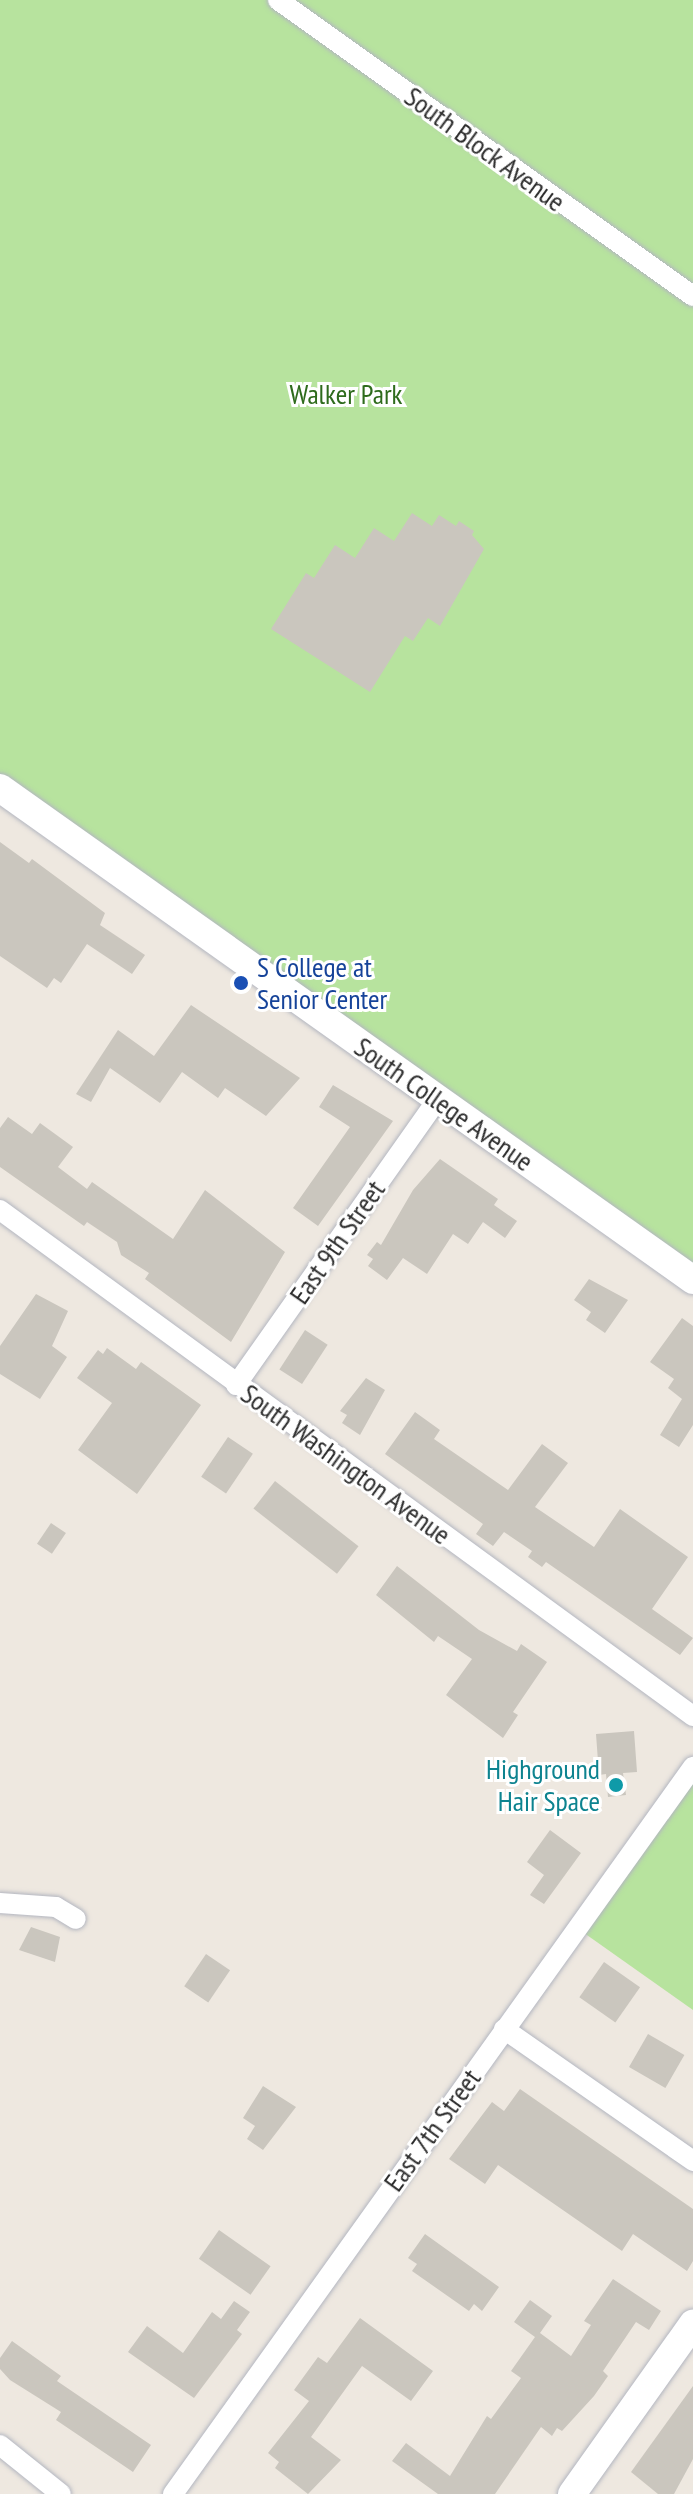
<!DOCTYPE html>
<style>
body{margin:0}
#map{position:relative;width:693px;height:2494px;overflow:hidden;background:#eee8e0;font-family:"PT Sans Narrow",sans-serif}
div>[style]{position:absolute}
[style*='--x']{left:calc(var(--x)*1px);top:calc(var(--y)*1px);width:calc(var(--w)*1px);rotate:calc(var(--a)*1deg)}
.green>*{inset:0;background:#b7e39e}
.building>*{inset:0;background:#cac6be;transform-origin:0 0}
.roads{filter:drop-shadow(0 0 2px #b3b6c0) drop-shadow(0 0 2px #b3b6c0)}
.street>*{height:20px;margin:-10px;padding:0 10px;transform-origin:10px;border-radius:10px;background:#fff}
.secondary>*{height:28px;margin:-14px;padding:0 14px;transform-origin:14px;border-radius:14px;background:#fff}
.dots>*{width:22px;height:22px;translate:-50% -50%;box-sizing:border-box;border:4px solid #fff;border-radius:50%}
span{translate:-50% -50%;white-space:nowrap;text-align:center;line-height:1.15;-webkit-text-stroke:6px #fff;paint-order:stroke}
.street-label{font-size:28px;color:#2d2d2d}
.park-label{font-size:28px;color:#2e6b1c}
.transit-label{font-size:28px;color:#164399}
.left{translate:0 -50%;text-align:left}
.culture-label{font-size:28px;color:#0d838f}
.right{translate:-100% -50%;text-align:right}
</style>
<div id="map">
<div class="green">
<i style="clip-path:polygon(0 0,693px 0,693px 1280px,0 788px)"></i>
<i style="clip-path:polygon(693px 1767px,693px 2010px,577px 1928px)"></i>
</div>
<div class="building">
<i style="clip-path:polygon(412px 513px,432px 526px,439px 515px,456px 526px,459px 521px,474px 531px,472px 535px,484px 549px,440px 626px,428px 618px,413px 641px,405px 636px,370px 692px,271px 629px,306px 573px,314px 578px,335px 545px,355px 558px,374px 528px,394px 541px)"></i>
<i style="clip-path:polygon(0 842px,29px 863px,32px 859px,105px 913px,100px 925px,145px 955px,132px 974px,87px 944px,61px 983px,54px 978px,47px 988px,0 956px)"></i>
<i style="clip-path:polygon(191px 1005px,300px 1078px,266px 1116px,225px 1088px,218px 1098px,182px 1072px,160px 1103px,110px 1068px,91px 1102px,76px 1094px,118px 1030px,154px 1056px)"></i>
<i style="clip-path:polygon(333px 1085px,393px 1121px,318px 1226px,293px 1208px,350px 1127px,319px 1107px)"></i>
<i style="clip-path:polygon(8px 1117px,32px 1134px,40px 1123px,73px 1147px,58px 1167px,87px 1189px,92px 1182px,173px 1239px,205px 1190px,285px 1252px,231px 1342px,145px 1279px,149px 1273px,121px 1255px,117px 1242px,87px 1222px,84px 1226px,0 1167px,0 1128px)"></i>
<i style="clip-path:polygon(440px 1159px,498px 1199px,494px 1205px,517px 1221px,505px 1238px,483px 1222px,468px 1244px,453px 1234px,427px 1274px,403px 1258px,387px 1280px,368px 1266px,373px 1259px,367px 1255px,377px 1242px,381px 1245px,413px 1190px)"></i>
<i style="clip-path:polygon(589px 1279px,628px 1300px,605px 1333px,586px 1320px,591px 1312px,574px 1300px)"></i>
<i style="clip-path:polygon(36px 1294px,68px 1311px,52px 1346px,67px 1357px,40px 1399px,0 1374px,0 1346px)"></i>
<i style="clip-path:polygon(682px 1318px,693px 1326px,693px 1425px,679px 1447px,660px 1435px,682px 1399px,668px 1388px,674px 1379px,650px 1362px)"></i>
<i style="left:305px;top:1330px;width:27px;height:47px;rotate:33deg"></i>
<i style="clip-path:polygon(107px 1348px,136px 1369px,141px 1362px,201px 1405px,137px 1494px,78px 1450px,112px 1403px,77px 1378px,98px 1350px,103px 1354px)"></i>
<i style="clip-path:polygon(366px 1378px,385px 1390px,360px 1435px,342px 1423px,347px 1415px,340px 1411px)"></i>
<i style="clip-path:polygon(415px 1412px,440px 1430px,434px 1439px,508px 1490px,542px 1444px,568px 1463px,535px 1507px,594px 1547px,620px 1509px,688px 1557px,652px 1609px,693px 1638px,680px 1655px,546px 1562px,542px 1567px,528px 1557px,532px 1551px,504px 1532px,493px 1546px,476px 1534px,483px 1524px,385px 1454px)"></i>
<i style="left:228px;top:1437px;width:30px;height:48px;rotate:34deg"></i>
<i style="left:275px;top:1481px;width:106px;height:35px;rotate:38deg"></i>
<i style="left:51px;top:1523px;width:18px;height:25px;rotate:34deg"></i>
<i style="clip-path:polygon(397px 1566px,479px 1630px,517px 1651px,521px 1644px,547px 1662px,513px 1712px,518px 1715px,503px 1738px,446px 1695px,472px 1659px,438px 1636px,434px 1642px,376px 1595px)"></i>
<i style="clip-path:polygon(634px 1731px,637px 1772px,623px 1773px,626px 1795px,608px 1797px,606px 1774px,599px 1775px,596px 1734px)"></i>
<i style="clip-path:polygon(550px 1830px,581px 1853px,544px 1904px,530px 1895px,544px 1875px,527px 1862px)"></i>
<i style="clip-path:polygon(31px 1927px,60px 1937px,55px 1962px,19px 1950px)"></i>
<i style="left:206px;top:1954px;width:29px;height:39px;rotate:34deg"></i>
<i style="left:604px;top:1962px;width:44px;height:43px;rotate:35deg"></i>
<i style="left:648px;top:2034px;width:42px;height:38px;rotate:30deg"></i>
<i style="clip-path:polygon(263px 2086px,296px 2107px,263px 2150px,247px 2139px,255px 2126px,243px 2118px)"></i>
<i style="clip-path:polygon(520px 2089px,693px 2209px,693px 2261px,687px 2271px,633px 2234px,622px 2251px,498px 2165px,485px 2184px,449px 2159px,492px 2102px,504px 2111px)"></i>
<i style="left:219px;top:2230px;width:63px;height:35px;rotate:35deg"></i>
<i style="clip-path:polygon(425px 2234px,499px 2287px,482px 2311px,474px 2304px,469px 2311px,412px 2271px,417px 2264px,408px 2258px)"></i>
<i style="clip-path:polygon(613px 2279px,661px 2311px,649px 2330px,636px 2322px,603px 2371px,608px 2376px,594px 2396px,562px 2431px,557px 2428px,552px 2436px,541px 2427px,495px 2494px,438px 2494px,392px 2461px,406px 2443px,450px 2476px,487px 2416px,491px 2419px,521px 2378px,511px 2371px,535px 2337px,514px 2322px,530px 2300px,552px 2316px,540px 2333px,571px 2356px,591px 2325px,584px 2321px)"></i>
<i style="clip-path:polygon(234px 2301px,250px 2312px,237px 2330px,242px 2334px,194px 2398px,128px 2352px,147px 2326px,183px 2353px,212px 2312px,221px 2319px)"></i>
<i style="clip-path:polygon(360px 2318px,433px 2371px,411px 2401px,362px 2366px,311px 2437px,341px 2460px,308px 2494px,275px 2468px,279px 2462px,268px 2453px,309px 2401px,294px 2390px,318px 2357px,327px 2363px)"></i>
<i style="clip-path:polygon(12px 2341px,61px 2376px,57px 2381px,151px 2445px,133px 2472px,56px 2420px,61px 2412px,10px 2380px,0 2369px,0 2358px)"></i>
<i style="clip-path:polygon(693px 2386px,693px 2459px,674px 2494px,658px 2494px,631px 2472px)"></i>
</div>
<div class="roads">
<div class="street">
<i style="--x:278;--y:0;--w:510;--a:35.5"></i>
<i style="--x:0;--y:1210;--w:858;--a:36.14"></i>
<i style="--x:236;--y:1385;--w:350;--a:-54.8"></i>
<i style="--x:0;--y:1903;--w:56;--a:4.1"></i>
<i style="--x:56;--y:1907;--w:23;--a:31"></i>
<i style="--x:504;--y:2029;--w:231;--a:34.9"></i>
<i style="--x:0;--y:2445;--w:78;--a:38.8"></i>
<i style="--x:173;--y:2494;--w:894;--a:-54.43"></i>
</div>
<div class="secondary">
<i style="--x:0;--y:788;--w:850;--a:35.37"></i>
<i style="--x:572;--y:2494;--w:209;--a:-54.6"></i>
</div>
</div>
<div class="dots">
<i style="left:241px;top:983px;background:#1a4fb4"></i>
<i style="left:616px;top:1785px;background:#0f9aa8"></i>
</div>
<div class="street-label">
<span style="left:485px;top:149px;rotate:36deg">South Block Avenue</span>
<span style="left:444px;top:1104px;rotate:35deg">South College Avenue</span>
<span style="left:337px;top:1242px;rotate:-55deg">East 9th Street</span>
<span style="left:346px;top:1464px;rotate:36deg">South Washington Avenue</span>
<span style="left:432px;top:2130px;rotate:-54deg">East 7th Street</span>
</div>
<div class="park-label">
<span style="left:346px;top:394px">Walker Park</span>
</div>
<div class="transit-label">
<span class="left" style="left:257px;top:983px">S College at<br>Senior Center</span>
</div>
<div class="culture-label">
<span class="right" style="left:600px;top:1785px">Highground<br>Hair Space</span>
</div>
</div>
